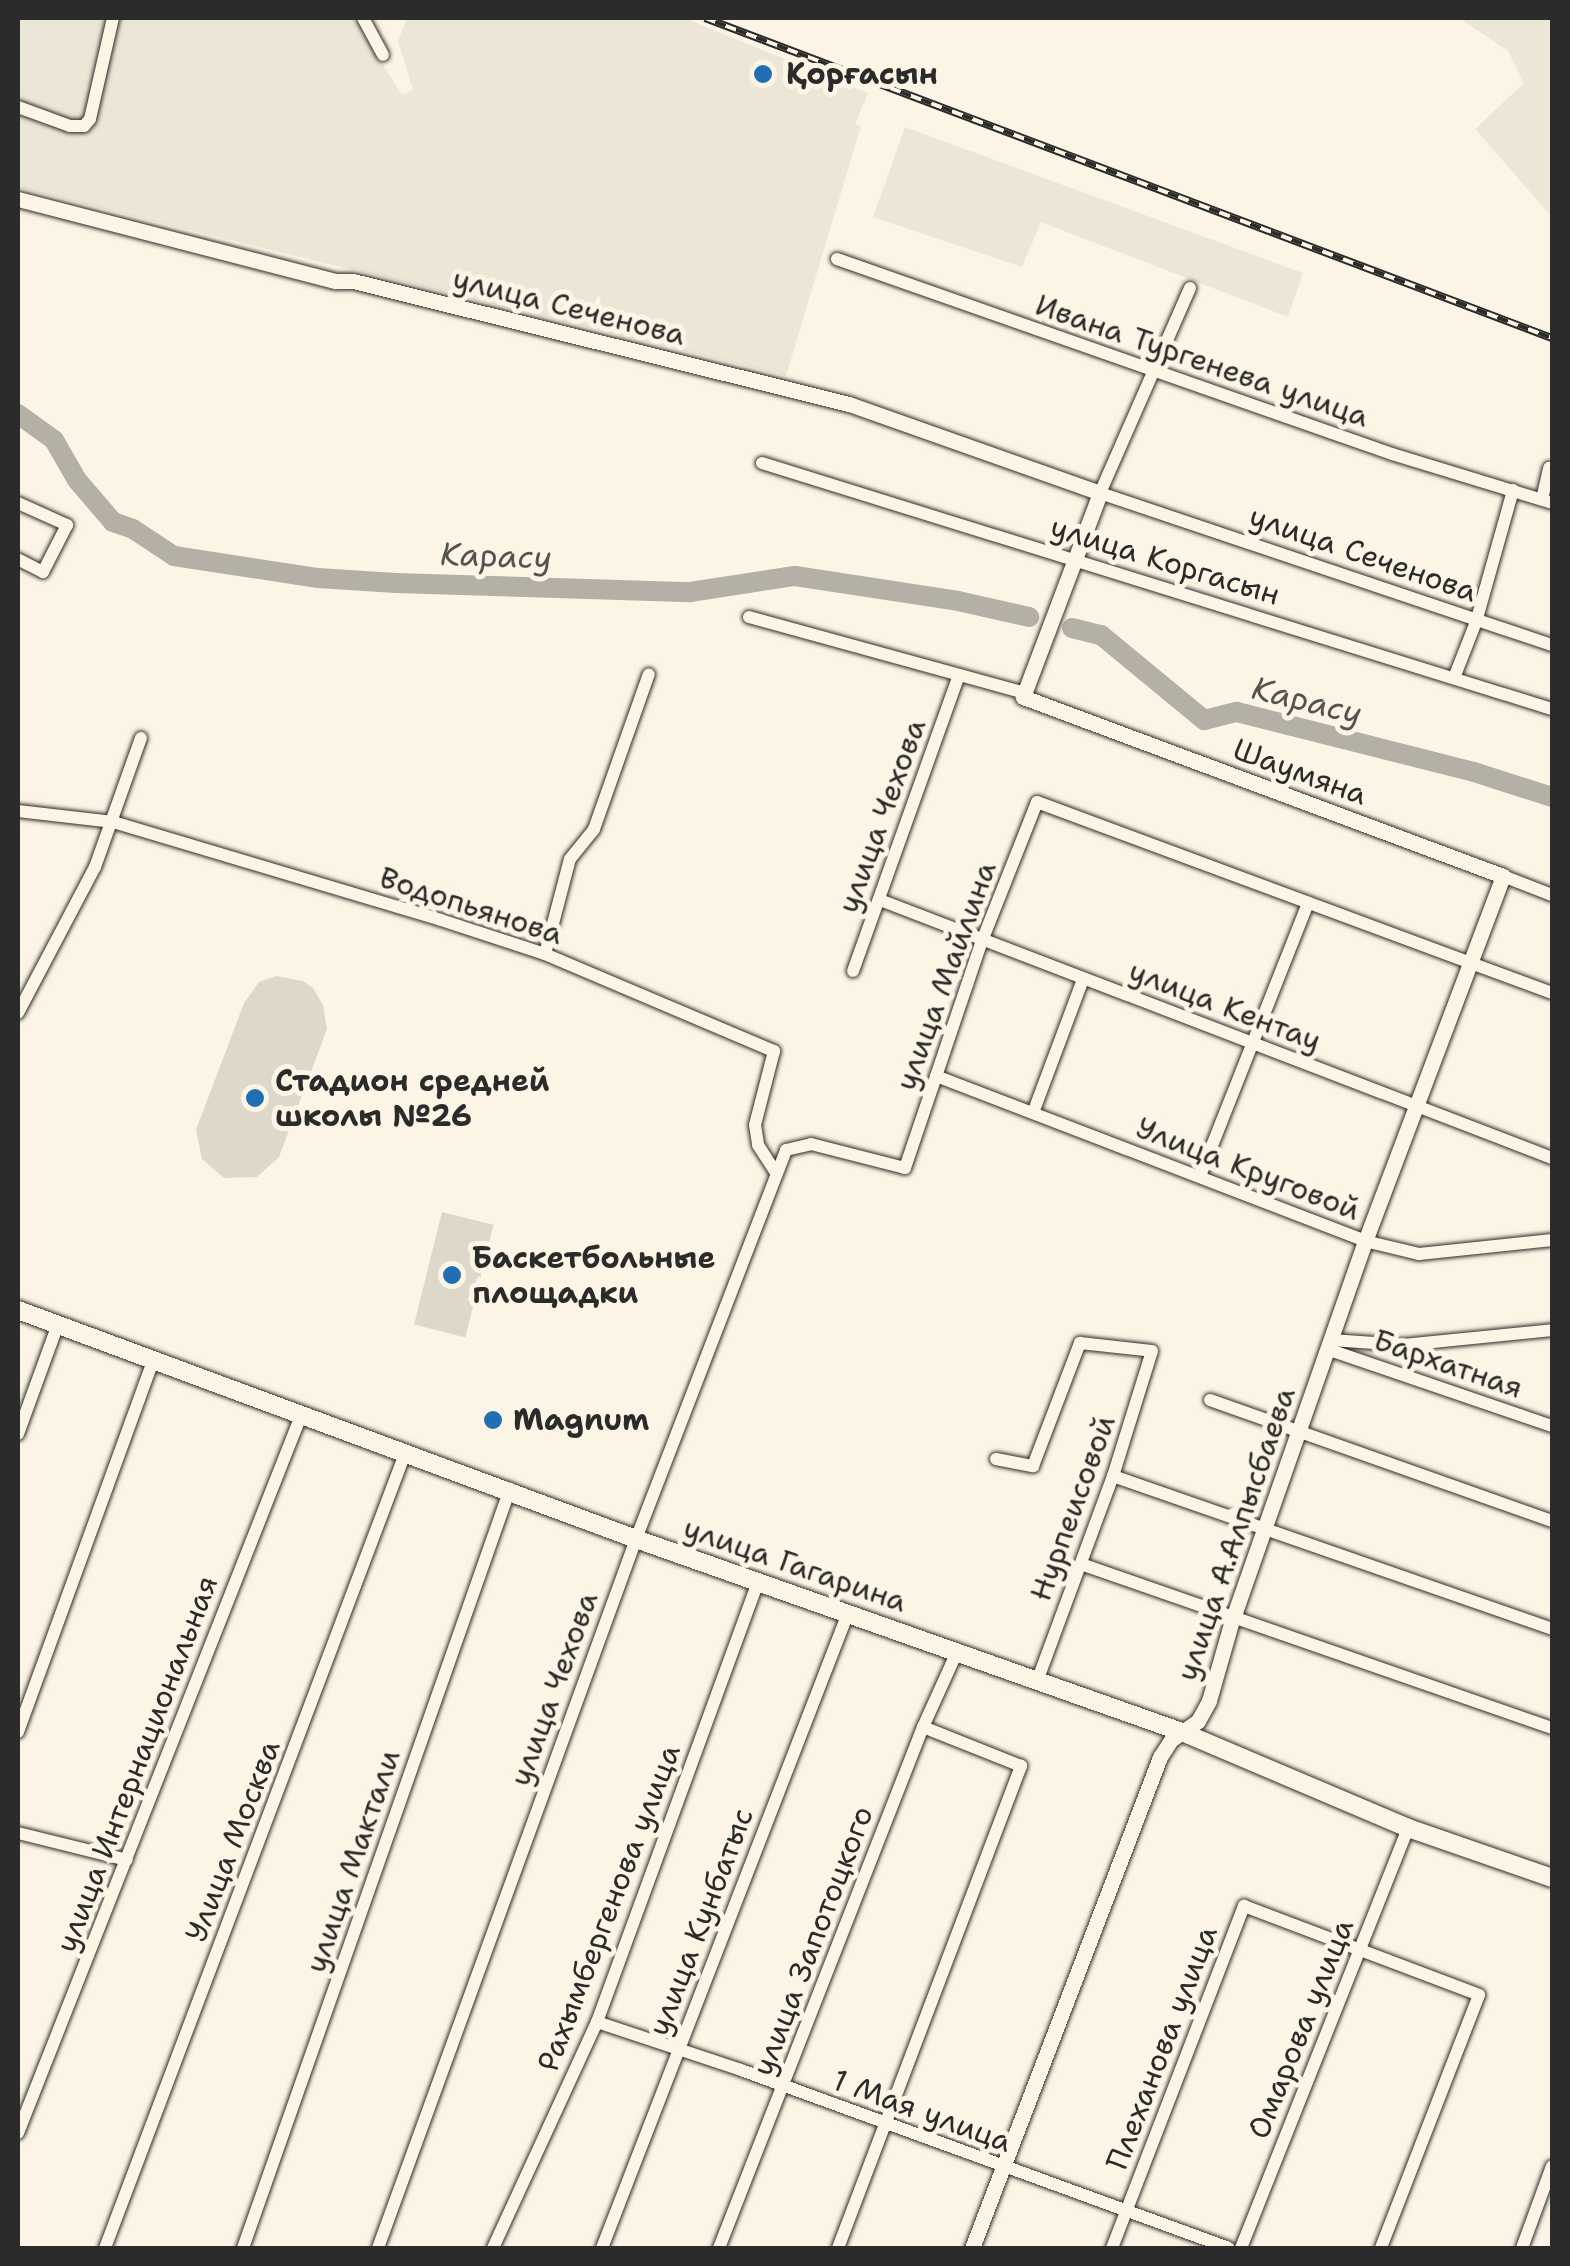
<!DOCTYPE html>
<meta charset="utf-8">
<style>
body{margin:0}
#map{position:relative;width:1570px;height:2266px;overflow:hidden;background:#fcf5e5;font-family:"Shantell Sans",sans-serif}
div>[style]{position:absolute}
[style*='--x']{left:calc(var(--x)*1px);top:calc(var(--y)*1px);width:calc(var(--w)*1px);rotate:calc(var(--a)*1deg)}
.built>*{inset:0;background:#ece6d7}
.green>*{inset:0;background:#ded8ca;transform-origin:0 0}
.river>*{height:20px;margin:-10px;padding:0 10px;transform-origin:10px;border-radius:10px;background:#b4b0a5}
.roads{filter:drop-shadow(0 0 2px #2b2b2b) drop-shadow(0 0 2px #2b2b2b)}
.minor>*{height:12px;margin:-6px;padding:0 6px;transform-origin:6px;border-radius:6px;background:#fcf5e5}
.tertiary>*{height:15px;margin:-7.5px;padding:0 7.5px;transform-origin:7.5px;border-radius:7.5px;background:#fcf5e5}
.secondary>*{height:18px;margin:-9px;padding:0 9px;transform-origin:9px;border-radius:9px;background:#fcf5e5}
.rail>*{height:8px;margin-top:-4px;transform-origin:0;background:repeating-linear-gradient(90deg,#fcf5e5 0 11px,#2b2b2b 0 22px);box-sizing:border-box;border-block:2px solid #2b2b2b}
.dots>*{width:28px;height:28px;translate:-50% -50%;box-sizing:border-box;border:5px solid #fcf5e5;border-radius:50%}
span{translate:-50% -50%;white-space:nowrap;text-align:center;line-height:1.15;-webkit-text-stroke:10px #fcf5e5;paint-order:stroke}
.poi-label{font-size:30px;color:#2b2b2b;font-weight:700}
.left{translate:0 -50%;text-align:left}
.street-label{font-size:30px;color:#2b2b2b}
.water-label{font-size:32px;color:#545350;font-style:italic}
.frame{position:absolute;inset:0;border:20px solid #2b2b2b;pointer-events:none}
</style>
<div id="map">
<div class="built">
<i style="clip-path:polygon(18px 18px,354px 18px,402px 95px,413px 90px,398px 41px,407px 18px,684px 18px,868px 93px,855px 124px,861px 126px,786px 376px,18px 188px)"></i>
<i style="clip-path:polygon(1459px 18px,1552px 18px,1552px 217px,1475px 129px,1524px 83px,1508px 51px)"></i>
<i style="clip-path:polygon(905px 127px,1303px 273px,1288px 317px,1041px 222px,1022px 267px,873px 217px)"></i>
</div>
<div class="green">
<i style="clip-path:polygon(276px 976px,303px 981px,313px 988px,323px 1005px,327px 1029px,279px 1157px,257px 1177px,224px 1178px,202px 1159px,196px 1130px,244px 1003px,259px 982px)"></i>
<i style="left:442px;top:1212px;width:53px;height:116px;rotate:14deg"></i>
</div>
<div class="river">
<i style="--x:18;--y:414;--w:44;--a:35.8"></i>
<i style="--x:54;--y:440;--w:46;--a:60.1"></i>
<i style="--x:77;--y:480;--w:55;--a:49.4"></i>
<i style="--x:113;--y:522;--w:21;--a:19"></i>
<i style="--x:133;--y:529;--w:49;--a:33.4"></i>
<i style="--x:174;--y:556;--w:146;--a:8.7"></i>
<i style="--x:318;--y:578;--w:78;--a:3.7"></i>
<i style="--x:396;--y:583;--w:294;--a:1.8"></i>
<i style="--x:690;--y:592;--w:106;--a:-8.7"></i>
<i style="--x:795;--y:576;--w:165;--a:8.7"></i>
<i style="--x:958;--y:601;--w:73;--a:12.7"></i>
<i style="--x:1072;--y:628;--w:30;--a:14"></i>
<i style="--x:1101;--y:635;--w:134;--a:39.5"></i>
<i style="--x:1204;--y:720;--w:34;--a:-14"></i>
<i style="--x:1237;--y:712;--w:244;--a:14.2"></i>
<i style="--x:1474;--y:772;--w:82;--a:17.8"></i>
</div>
<div class="roads">
<div class="minor">
<i style="--x:363;--y:18;--w:42;--a:61.6"></i>
<i style="--x:18;--y:107;--w:55;--a:20.1"></i>
<i style="--x:70;--y:126;--w:14;--a:0"></i>
<i style="--x:84;--y:126;--w:9;--a:-49"></i>
<i style="--x:90;--y:119;--w:104;--a:-77.2"></i>
<i style="--x:837;--y:259;--w:588;--a:19.36"></i>
<i style="--x:1392;--y:454;--w:167;--a:17"></i>
<i style="--x:1190;--y:288;--w:224;--a:113.7"></i>
<i style="--x:1100;--y:493;--w:477;--a:18.6"></i>
<i style="--x:762;--y:463;--w:827;--a:17.3"></i>
<i style="--x:1542;--y:499;--w:32;--a:-77"></i>
<i style="--x:18;--y:503;--w:54;--a:24.2"></i>
<i style="--x:67;--y:525;--w:53;--a:117.1"></i>
<i style="--x:43;--y:572;--w:28;--a:-153"></i>
<i style="--x:749;--y:617;--w:283;--a:15.4"></i>
<i style="--x:1454;--y:678;--w:60;--a:-68.6"></i>
<i style="--x:1476;--y:622;--w:137;--a:-74.3"></i>
<i style="--x:18;--y:811;--w:96;--a:6.6"></i>
<i style="--x:113;--y:822;--w:342;--a:16.6"></i>
<i style="--x:441;--y:920;--w:109;--a:18.1"></i>
<i style="--x:545;--y:954;--w:249;--a:23"></i>
<i style="--x:774;--y:1051;--w:76;--a:104.4"></i>
<i style="--x:755;--y:1125;--w:20;--a:81"></i>
<i style="--x:758;--y:1145;--w:33;--a:57"></i>
<i style="--x:1503;--y:876;--w:53;--a:21.2"></i>
<i style="--x:880;--y:900;--w:720;--a:21"></i>
<i style="--x:545;--y:954;--w:98;--a:-75.3"></i>
<i style="--x:570;--y:859;--w:38;--a:-51"></i>
<i style="--x:594;--y:829;--w:164;--a:-70.5"></i>
<i style="--x:853;--y:971;--w:312;--a:-70.3"></i>
<i style="--x:18;--y:1013;--w:165;--a:-62.2"></i>
<i style="--x:95;--y:867;--w:137;--a:-70.4"></i>
<i style="--x:936;--y:1076;--w:460;--a:21"></i>
<i style="--x:1365;--y:1241;--w:56;--a:13.5"></i>
<i style="--x:1419;--y:1254;--w:134;--a:-6"></i>
<i style="--x:1033;--y:1113;--w:143;--a:-69.5"></i>
<i style="--x:1200;--y:1176;--w:294;--a:-68.4"></i>
<i style="--x:1331;--y:1340;--w:72;--a:4"></i>
<i style="--x:1403;--y:1345;--w:150;--a:-5.7"></i>
<i style="--x:1327;--y:1349;--w:238;--a:18.9"></i>
<i style="--x:1210;--y:1400;--w:363;--a:19.5"></i>
<i style="--x:18;--y:1434;--w:114;--a:-70"></i>
<i style="--x:996;--y:1459;--w:38;--a:11"></i>
<i style="--x:1033;--y:1466;--w:132;--a:-69.1"></i>
<i style="--x:1080;--y:1343;--w:72;--a:6.3"></i>
<i style="--x:1152;--y:1351;--w:131;--a:107.3"></i>
<i style="--x:1113;--y:1476;--w:219;--a:110.3"></i>
<i style="--x:1113;--y:1476;--w:465;--a:19.2"></i>
<i style="--x:1081;--y:1564;--w:499;--a:19.2"></i>
<i style="--x:18;--y:1732;--w:395;--a:-70"></i>
<i style="--x:18;--y:1833;--w:112;--a:13.9"></i>
<i style="--x:597;--y:2022;--w:152;--a:18.4"></i>
<i style="--x:741;--y:2070;--w:519;--a:20.04"></i>
<i style="--x:18;--y:2133;--w:774;--a:-68.47"></i>
<i style="--x:105;--y:2248;--w:852;--a:-69.31"></i>
<i style="--x:243;--y:2248;--w:805;--a:-70.62"></i>
<i style="--x:378;--y:2248;--w:754;--a:-70"></i>
<i style="--x:636;--y:1539;--w:417;--a:-68.9"></i>
<i style="--x:786;--y:1150;--w:26;--a:-13"></i>
<i style="--x:811;--y:1144;--w:97;--a:14.3"></i>
<i style="--x:905;--y:1168;--w:240;--a:-71.3"></i>
<i style="--x:982;--y:941;--w:149;--a:-68.4"></i>
<i style="--x:1037;--y:802;--w:549;--a:20.35"></i>
<i style="--x:493;--y:2248;--w:249;--a:-65.3"></i>
<i style="--x:597;--y:2022;--w:471;--a:-69.9"></i>
<i style="--x:602;--y:2248;--w:681;--a:-68.82"></i>
<i style="--x:719;--y:2248;--w:560;--a:-68.62"></i>
<i style="--x:923;--y:1727;--w:82;--a:-65.6"></i>
<i style="--x:838;--y:2248;--w:516;--a:-69.21"></i>
<i style="--x:1021;--y:1766;--w:105;--a:-158.3"></i>
<i style="--x:1112;--y:2248;--w:367;--a:-68.9"></i>
<i style="--x:1244;--y:1906;--w:251;--a:20.7"></i>
<i style="--x:1479;--y:1995;--w:271;--a:111.2"></i>
<i style="--x:1241;--y:2248;--w:452;--a:-68.3"></i>
<i style="--x:1522;--y:2248;--w:87;--a:-69.9"></i>
</div>
<div class="tertiary">
<i style="--x:18;--y:199;--w:328;--a:14.5"></i>
<i style="--x:336;--y:281;--w:17;--a:0"></i>
<i style="--x:353;--y:281;--w:511;--a:13.93"></i>
<i style="--x:849;--y:404;--w:266;--a:19.5"></i>
<i style="--x:1100;--y:493;--w:218;--a:110.7"></i>
<i style="--x:1023;--y:697;--w:512;--a:20.45"></i>
<i style="--x:1503;--y:876;--w:390;--a:110.7"></i>
<i style="--x:1365;--y:1241;--w:402;--a:109.3"></i>
<i style="--x:1232;--y:1620;--w:84;--a:105.9"></i>
<i style="--x:1209;--y:1701;--w:23;--a:119"></i>
<i style="--x:1198;--y:1721;--w:33;--a:145"></i>
<i style="--x:1171;--y:1740;--w:20;--a:123"></i>
<i style="--x:1160;--y:1757;--w:526;--a:110.95"></i>
</div>
<div class="secondary">
<i style="--x:18;--y:1310;--w:659;--a:20.33"></i>
<i style="--x:636;--y:1539;--w:579;--a:19.47"></i>
<i style="--x:1182;--y:1732;--w:246;--a:23"></i>
<i style="--x:1408;--y:1828;--w:152;--a:19.1"></i>
</div>
</div>
<div class="rail">
<i style="--x:705;--y:18;--w:905;--a:20.7"></i>
</div>
<div class="dots">
<i style="left:763px;top:74px;background:#1f6fb2"></i>
<i style="left:255px;top:1098px;background:#1f6fb2"></i>
<i style="left:452px;top:1275px;background:#1f6fb2"></i>
<i style="left:493px;top:1420px;background:#1f6fb2"></i>
</div>
<div class="poi-label">
<span class="left" style="left:786px;top:74px">Қорғасын</span>
<span class="left" style="left:275px;top:1098px">Стадион средней<br>школы №26</span>
<span class="left" style="left:472px;top:1275px">Баскетбольные<br>площадки</span>
<span class="left" style="left:513px;top:1420px">Magnum</span>
</div>
<div class="street-label">
<span style="left:569px;top:307px;rotate:14deg">улица Сеченова</span>
<span style="left:1202px;top:361px;rotate:19deg">Ивана Тургенева улица</span>
<span style="left:1363px;top:554px;rotate:19deg">улица Сеченова</span>
<span style="left:1165px;top:561px;rotate:17deg">улица Коргасын</span>
<span style="left:1300px;top:772px;rotate:20deg">Шаумяна</span>
<span style="left:882px;top:816px;rotate:-70deg">улица Чехова</span>
<span style="left:471px;top:906px;rotate:18deg">Водопьянова</span>
<span style="left:946px;top:976px;rotate:-70deg">улица Майлина</span>
<span style="left:1225px;top:1006px;rotate:21deg">улица Кентау</span>
<span style="left:1248px;top:1169px;rotate:21deg">Улица Круговой</span>
<span style="left:1448px;top:1364px;rotate:19deg">Бархатная</span>
<span style="left:1073px;top:1508px;rotate:-70deg">Нурпеисовой</span>
<span style="left:1236px;top:1534px;rotate:-71deg">улица А.Алпысбаева</span>
<span style="left:795px;top:1565px;rotate:19deg">улица Гагарина</span>
<span style="left:554px;top:1689px;rotate:-70deg">улица Чехова</span>
<span style="left:137px;top:1764px;rotate:-69deg">улица Интернациональная</span>
<span style="left:233px;top:1841px;rotate:-69deg">Улица Москва</span>
<span style="left:353px;top:1861px;rotate:-71deg">улица Мактали</span>
<span style="left:609px;top:1908px;rotate:-69deg">Рахымбергенова улица</span>
<span style="left:701px;top:1922px;rotate:-69deg">улица Кунбатыс</span>
<span style="left:813px;top:1941px;rotate:-69deg">улица Запотоцкого</span>
<span style="left:1301px;top:2029px;rotate:-68deg">Омарова улица</span>
<span style="left:1162px;top:2048px;rotate:-69deg">Плеханова улица</span>
<span style="left:922px;top:2111px;rotate:20deg">1 Мая улица</span>
</div>
<div class="water-label">
<span style="left:496px;top:556px;rotate:2deg">Карасу</span>
<span style="left:1307px;top:701px;rotate:14deg">Карасу</span>
</div>
<div class="frame"></div>
</div>
